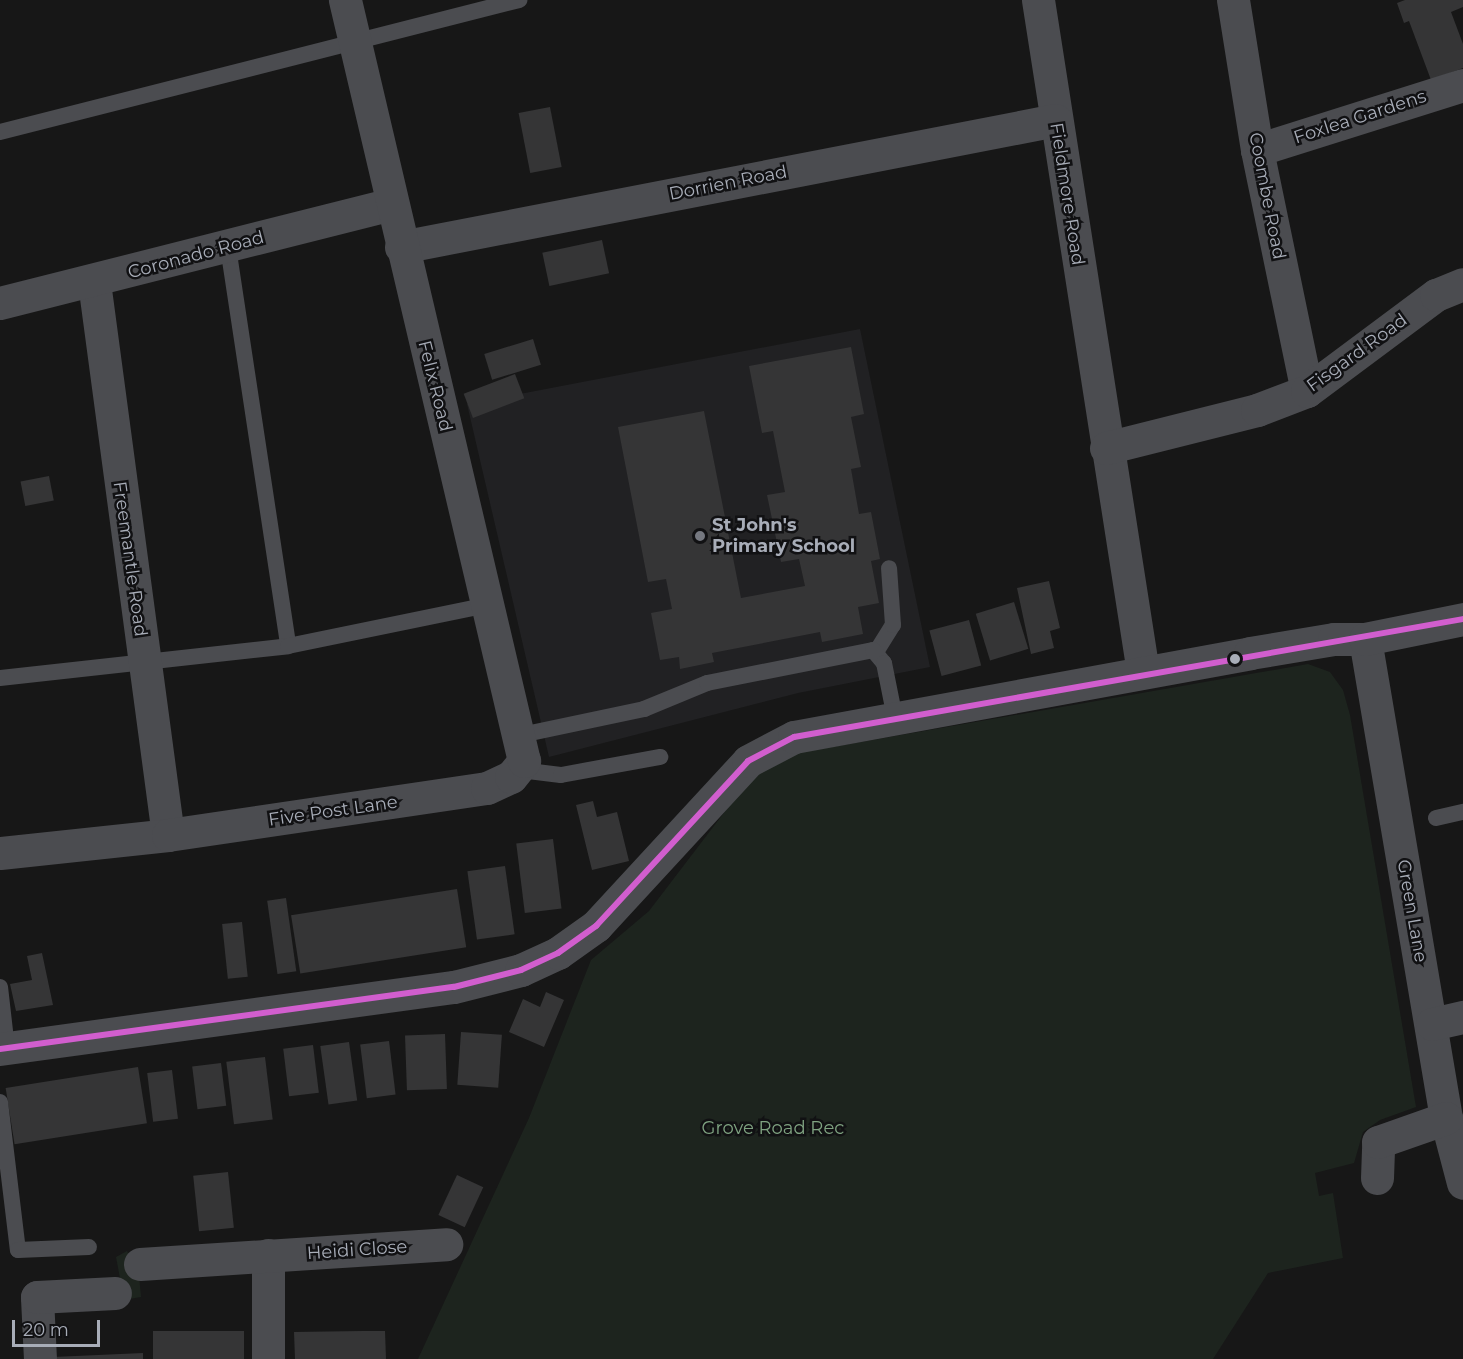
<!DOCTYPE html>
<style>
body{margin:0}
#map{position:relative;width:1463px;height:1359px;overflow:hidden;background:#171717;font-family:Montserrat,sans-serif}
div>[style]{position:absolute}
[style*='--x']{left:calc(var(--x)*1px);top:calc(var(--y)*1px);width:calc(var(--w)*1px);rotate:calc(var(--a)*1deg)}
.built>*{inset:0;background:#212123}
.green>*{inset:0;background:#1d241e}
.building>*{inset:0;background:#353536;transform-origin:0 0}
.lane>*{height:16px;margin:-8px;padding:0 8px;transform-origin:8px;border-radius:8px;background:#4b4c50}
.street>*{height:33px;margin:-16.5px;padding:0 16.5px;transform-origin:16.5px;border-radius:16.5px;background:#4b4c50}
.bus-1>*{height:6px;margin:-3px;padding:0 3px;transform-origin:3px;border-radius:3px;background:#d15ece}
.dots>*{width:16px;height:16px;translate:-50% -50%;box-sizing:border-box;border:3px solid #111113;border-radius:50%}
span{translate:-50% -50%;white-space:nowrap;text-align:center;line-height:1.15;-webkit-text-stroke:5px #111113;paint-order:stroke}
.street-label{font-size:18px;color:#a8adb8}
.poi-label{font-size:18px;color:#a8adb8;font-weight:700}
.left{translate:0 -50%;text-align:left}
.park-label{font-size:18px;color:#7fa381}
.scale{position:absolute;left:12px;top:1320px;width:88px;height:27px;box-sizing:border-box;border:3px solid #a8adb8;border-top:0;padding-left:8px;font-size:18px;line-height:21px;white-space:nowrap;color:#a8adb8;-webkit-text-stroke:4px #111113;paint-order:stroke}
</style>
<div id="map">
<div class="built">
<i style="clip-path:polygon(860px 329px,930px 667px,798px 693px,549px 757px,467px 404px)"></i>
</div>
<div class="green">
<i style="clip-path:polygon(1308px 664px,1330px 672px,1343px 690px,1350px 715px,1416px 1107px,1380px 1120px,1363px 1132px,1354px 1163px,1315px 1173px,1319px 1196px,1333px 1193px,1343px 1258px,1268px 1273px,1213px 1359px,418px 1359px,529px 1118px,591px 960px,649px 911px,749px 780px,775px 757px)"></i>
<i style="clip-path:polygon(127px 1251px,139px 1275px,141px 1297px,124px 1300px,116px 1257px)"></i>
</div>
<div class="building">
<i style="clip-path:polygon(1405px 0,1463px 0,1463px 7px,1451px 12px,1463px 44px,1463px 68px,1431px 80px,1409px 21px,1404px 23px,1397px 3px)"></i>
<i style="left:550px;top:107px;width:61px;height:32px;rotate:79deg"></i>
<i style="left:602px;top:240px;width:34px;height:61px;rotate:78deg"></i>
<i style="left:533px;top:339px;width:27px;height:51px;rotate:73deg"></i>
<i style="clip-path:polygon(851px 347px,864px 414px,851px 417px,861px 467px,851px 469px,859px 514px,871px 512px,880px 559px,871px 561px,879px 603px,858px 607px,863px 634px,822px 642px,820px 632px,712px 653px,714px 662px,680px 669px,679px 657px,660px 660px,651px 613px,672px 609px,666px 579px,648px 582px,618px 427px,704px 411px,741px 598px,805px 586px,799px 559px,781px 562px,767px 495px,785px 492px,773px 431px,762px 433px,749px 366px)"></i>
<i style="left:515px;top:374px;width:26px;height:55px;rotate:69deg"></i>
<i style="left:49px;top:476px;width:25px;height:29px;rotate:79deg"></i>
<i style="clip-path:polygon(1049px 581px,1060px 628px,1050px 631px,1054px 648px,1031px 654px,1017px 588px)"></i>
<i style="left:1014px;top:602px;width:49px;height:40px;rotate:73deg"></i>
<i style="left:969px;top:620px;width:47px;height:41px;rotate:75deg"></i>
<i style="clip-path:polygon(593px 801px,597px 817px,617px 812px,629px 861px,592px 870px,576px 805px)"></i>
<i style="left:553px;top:839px;width:70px;height:37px;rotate:83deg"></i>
<i style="left:505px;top:866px;width:69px;height:38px;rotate:82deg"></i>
<i style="left:457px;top:889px;width:59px;height:168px;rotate:81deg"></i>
<i style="left:286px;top:898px;width:74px;height:19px;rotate:82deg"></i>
<i style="left:242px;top:922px;width:55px;height:20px;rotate:84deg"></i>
<i style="clip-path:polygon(42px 953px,53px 1005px,16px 1011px,10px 984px,32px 980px,27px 956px)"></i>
<i style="clip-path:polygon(546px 992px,564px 1000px,544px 1047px,509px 1032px,523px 999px,540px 1007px)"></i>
<i style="left:461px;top:1032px;width:41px;height:53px;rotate:4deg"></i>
<i style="left:445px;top:1034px;width:55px;height:40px;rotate:88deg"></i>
<i style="left:389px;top:1041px;width:54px;height:29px;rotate:83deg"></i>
<i style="left:349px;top:1042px;width:59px;height:29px;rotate:82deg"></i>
<i style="left:313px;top:1045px;width:48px;height:30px;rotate:83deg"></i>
<i style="left:265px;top:1057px;width:63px;height:39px;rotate:83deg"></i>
<i style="left:221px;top:1063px;width:43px;height:29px;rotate:83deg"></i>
<i style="left:138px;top:1067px;width:57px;height:134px;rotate:81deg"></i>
<i style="left:172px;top:1070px;width:49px;height:25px;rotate:83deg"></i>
<i style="left:228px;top:1172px;width:56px;height:35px;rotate:84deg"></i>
<i style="left:457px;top:1175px;width:29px;height:44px;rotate:25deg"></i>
<i style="left:244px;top:1331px;width:28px;height:91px;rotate:90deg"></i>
<i style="clip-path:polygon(362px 1331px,385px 1331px,386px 1359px,295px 1359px,294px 1332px)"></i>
<i style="clip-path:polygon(143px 1353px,143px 1359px,53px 1359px,53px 1357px)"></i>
</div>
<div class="lane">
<i style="--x:0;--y:132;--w:536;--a:-14.27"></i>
<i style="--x:228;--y:247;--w:403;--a:81.4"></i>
<i style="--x:876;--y:652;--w:32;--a:-58"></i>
<i style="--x:893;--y:625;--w:57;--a:-94"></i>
<i style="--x:0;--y:678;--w:290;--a:-6.3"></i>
<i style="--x:288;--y:646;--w:204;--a:-11.6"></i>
<i style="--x:521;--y:735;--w:126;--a:-11.9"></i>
<i style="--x:644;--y:709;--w:68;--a:-22.4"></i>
<i style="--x:707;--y:683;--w:169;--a:-11.2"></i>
<i style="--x:873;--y:650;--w:17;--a:50"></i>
<i style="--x:884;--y:663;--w:56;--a:78.7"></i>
<i style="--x:520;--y:770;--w:41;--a:7"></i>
<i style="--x:561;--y:775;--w:101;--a:-10.3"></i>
<i style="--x:1436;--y:818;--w:28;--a:-13"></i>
<i style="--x:0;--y:987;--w:61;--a:83.5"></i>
<i style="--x:0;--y:1102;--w:149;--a:83.1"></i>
<i style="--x:18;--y:1250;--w:71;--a:-2.4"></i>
</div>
<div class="street">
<i style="--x:1038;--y:0;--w:680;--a:81.12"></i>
<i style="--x:1233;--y:0;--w:152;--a:80.9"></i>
<i style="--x:1257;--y:150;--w:246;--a:78.3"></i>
<i style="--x:1257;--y:150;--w:216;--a:-17.5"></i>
<i style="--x:401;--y:247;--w:667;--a:-10.97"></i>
<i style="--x:94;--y:282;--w:558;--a:82.38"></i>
<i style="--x:0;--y:303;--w:403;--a:-14.2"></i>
<i style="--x:1106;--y:448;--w:156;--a:-14.1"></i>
<i style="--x:1257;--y:410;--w:53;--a:-20.8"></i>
<i style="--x:1307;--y:391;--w:161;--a:-36.7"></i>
<i style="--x:1436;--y:295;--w:29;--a:-22"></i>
<i style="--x:1365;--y:639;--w:486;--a:80.4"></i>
<i style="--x:1446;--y:1118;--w:67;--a:75.3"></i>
<i style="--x:0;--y:853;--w:169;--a:-6.1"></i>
<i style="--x:168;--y:835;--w:322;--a:-8.4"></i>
<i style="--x:487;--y:788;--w:26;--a:-25"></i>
<i style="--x:511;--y:777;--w:21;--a:-51"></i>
<i style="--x:524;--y:761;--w:782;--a:-103.24"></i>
<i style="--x:1432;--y:1024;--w:32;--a:-13"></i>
<i style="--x:0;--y:1049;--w:458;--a:-7.8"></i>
<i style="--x:454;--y:987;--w:69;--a:-14.2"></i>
<i style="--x:521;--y:970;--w:41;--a:-24.7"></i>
<i style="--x:558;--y:953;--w:47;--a:-35.4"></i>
<i style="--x:596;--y:926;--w:224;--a:-47.3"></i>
<i style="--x:748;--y:761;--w:52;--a:-27.6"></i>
<i style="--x:794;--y:737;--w:464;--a:-10.4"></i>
<i style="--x:1250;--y:653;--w:85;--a:-9.5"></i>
<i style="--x:1334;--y:639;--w:31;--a:0"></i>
<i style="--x:1365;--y:639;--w:100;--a:-11.5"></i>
<i style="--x:1377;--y:1178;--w:36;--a:-88"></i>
<i style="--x:1378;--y:1142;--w:72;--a:-19.4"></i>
<i style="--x:268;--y:1255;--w:104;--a:90"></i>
<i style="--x:140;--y:1264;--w:307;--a:-3.7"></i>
<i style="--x:40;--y:1359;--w:62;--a:-92.8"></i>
<i style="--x:37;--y:1297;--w:78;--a:-2.9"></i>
</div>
<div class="bus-1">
<i style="--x:0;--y:1049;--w:458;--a:-7.8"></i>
<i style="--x:454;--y:987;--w:69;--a:-14.2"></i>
<i style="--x:521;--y:970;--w:41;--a:-24.7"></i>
<i style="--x:558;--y:953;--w:47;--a:-35.4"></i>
<i style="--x:596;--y:926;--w:224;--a:-47.3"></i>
<i style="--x:748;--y:761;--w:52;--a:-27.6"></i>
<i style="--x:794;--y:737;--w:679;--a:-10"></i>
</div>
<div class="dots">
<i style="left:700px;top:536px;background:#757880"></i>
<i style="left:1235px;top:659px;background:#a8adb8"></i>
</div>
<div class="street-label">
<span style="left:1360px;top:117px;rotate:-18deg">Foxlea Gardens</span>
<span style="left:728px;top:183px;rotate:-11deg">Dorrien Road</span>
<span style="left:1067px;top:194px;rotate:81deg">Fieldmore Road</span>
<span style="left:1267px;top:196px;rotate:79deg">Coombe Road</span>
<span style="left:196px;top:255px;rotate:-15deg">Coronado Road</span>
<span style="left:1357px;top:353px;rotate:-36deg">Fisgard Road</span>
<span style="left:435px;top:386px;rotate:76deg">Felix Road</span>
<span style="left:130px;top:559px;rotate:82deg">Freemantle Road</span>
<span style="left:333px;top:811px;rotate:-8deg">Five Post Lane</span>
<span style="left:1412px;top:911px;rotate:80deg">Green Lane</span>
<span style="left:357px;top:1250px;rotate:-4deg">Heidi Close</span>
</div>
<div class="poi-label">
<span class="left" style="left:712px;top:536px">St John's<br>Primary School</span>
</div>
<div class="park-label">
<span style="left:773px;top:1128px">Grove Road Rec</span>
</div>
<div class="scale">20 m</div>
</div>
